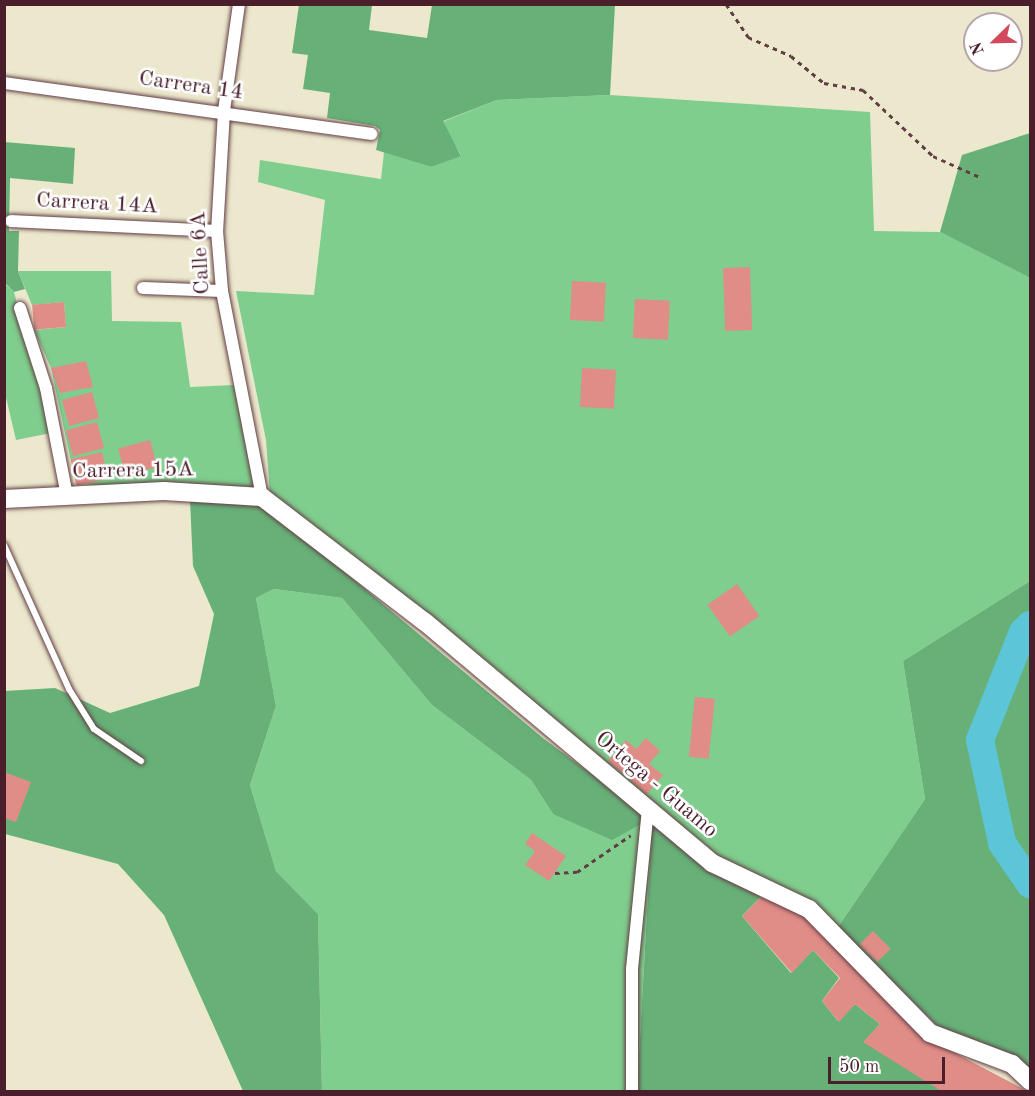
<!DOCTYPE html>
<style>
body{margin:0}
#map{position:relative;width:1035px;height:1096px;overflow:hidden;background:#ece8cd;font-family:"Old Standard TT",serif}
div>[style]{position:absolute}
[style*='--x']{left:calc(var(--x)*1px);top:calc(var(--y)*1px);width:calc(var(--w)*1px);rotate:calc(var(--a)*1deg)}
.green>*{inset:0;background:#7fce8e}
.forest>*{inset:0;background:#67b179}
.river>*{height:28px;margin:-14px;padding:0 14px;transform-origin:14px;border-radius:14px;background:#5cc5d8}
.building>*{inset:0;background:#e08d88;transform-origin:0 0}
.path>*{height:3px;margin-top:-1.5px;transform-origin:0;background:repeating-linear-gradient(90deg,#623d43 0 4.5px,transparent 0 9px)}
.roads{filter:drop-shadow(0 0 2px #623d43) drop-shadow(0 0 2px #623d43)}
.lane>*{height:6px;margin:-3px;padding:0 3px;transform-origin:3px;border-radius:3px;background:#fff}
.street>*{height:12px;margin:-6px;padding:0 6px;transform-origin:6px;border-radius:6px;background:#fff}
.secondary>*{height:18px;margin:-9px;padding:0 9px;transform-origin:9px;border-radius:9px;background:#fff}
span{translate:-50% -50%;white-space:nowrap;text-align:center;line-height:1.15;-webkit-text-stroke:5px #fff;paint-order:stroke}
.street-label{font-size:22px;color:#4a1f2b}
.frame{position:absolute;inset:0;border:6px solid #4a1f2b;pointer-events:none}
.north{position:absolute;left:963px;top:12px;width:60px;height:60px;box-sizing:border-box;background:#fff;border:2px solid #b7a5aa;border-radius:50%;rotate:247deg;font-size:16px;font-weight:700;line-height:24px;text-align:center;color:#4a1f2b}
.north::after{content:'';display:block;margin:auto;width:21px;height:27px;background:#d1495b;clip-path:polygon(50% 0,100% 100%,50% 72%,0 100%)}
.scale{position:absolute;left:828px;top:1057px;width:117px;height:27px;box-sizing:border-box;border:3px solid #4a1f2b;border-top:0;padding-left:8px;font-size:18px;line-height:21px;white-space:nowrap;color:#4a1f2b;-webkit-text-stroke:4px #fff;paint-order:stroke}
</style>
<div id="map">
<div class="green">
<i style="clip-path:polygon(610px 95px,870px 112px,874px 231px,940px 232px,1030px 278px,1030px 581px,903px 661px,925px 799px,838px 927px,716px 860px,270px 495px,266px 440px,236px 291px,314px 295px,325px 200px,258px 182px,260px 160px,381px 179px,384px 152px,431px 167px,461px 155px,442px 122px,497px 100px)"></i>
<i style="clip-path:polygon(18px 271px,111px 271px,112px 321px,181px 322px,190px 387px,234px 385px,255px 491px,76px 484px,51px 368px,34px 330px,66px 327px,64px 302px,32px 305px)"></i>
<i style="clip-path:polygon(4px 283px,14px 292px,51px 433px,16px 440px,5px 393px)"></i>
<i style="clip-path:polygon(274px 589px,342px 598px,432px 705px,531px 780px,553px 814px,652px 821px,637px 1091px,322px 1091px,318px 914px,276px 871px,250px 785px,276px 706px,256px 598px)"></i>
</div>
<div class="forest">
<i style="clip-path:polygon(299px 5px,372px 5px,369px 30px,427px 38px,432px 5px,615px 5px,610px 95px,497px 100px,443px 121px,461px 156px,431px 167px,376px 150px,380px 130px,375px 126px,327px 118px,330px 93px,303px 89px,308px 55px,292px 53px)"></i>
<i style="clip-path:polygon(1030px 133px,1030px 278px,940px 232px,962px 155px)"></i>
<i style="clip-path:polygon(4px 142px,75px 148px,73px 184px,10px 178px,9px 231px,19px 231px,18px 271px,25px 289px,14px 292px,5px 283px)"></i>
<i style="clip-path:polygon(190px 500px,267px 507px,544px 739px,642px 811px,641px 824px,612px 840px,553px 814px,531px 780px,432px 705px,342px 598px,274px 589px,256px 598px,276px 706px,250px 785px,276px 871px,318px 914px,322px 1091px,243px 1091px,164px 915px,118px 864px,5px 834px,4px 691px,55px 688px,110px 713px,199px 686px,214px 614px,193px 566px)"></i>
<i style="clip-path:polygon(1030px 581px,1030px 1069px,945px 1034px,838px 927px,925px 799px,903px 661px)"></i>
<i style="clip-path:polygon(652px 821px,708px 868px,761px 897px,742px 916px,791px 973px,813px 950px,839px 978px,822px 1001px,838px 1021px,855px 1004px,880px 1024px,864px 1042px,943px 1091px,637px 1092px)"></i>
</div>
<div class="river">
<i style="--x:1030;--y:625;--w:10;--a:135"></i>
<i style="--x:1023;--y:632;--w:116;--a:111.7"></i>
<i style="--x:980;--y:740;--w:105;--a:77.9"></i>
<i style="--x:1002;--y:843;--w:50;--a:55.7"></i>
</div>
<div class="building">
<i style="left:750px;top:267px;width:63px;height:27px;rotate:88deg"></i>
<i style="left:572px;top:281px;width:34px;height:39px;rotate:3deg"></i>
<i style="left:635px;top:299px;width:35px;height:39px;rotate:3deg"></i>
<i style="left:64px;top:302px;width:25px;height:32px;rotate:85deg"></i>
<i style="clip-path:polygon(86px 361px,93px 387px,60px 393px,51px 368px)"></i>
<i style="left:582px;top:368px;width:34px;height:39px;rotate:3deg"></i>
<i style="left:92px;top:392px;width:27px;height:31px;rotate:75deg"></i>
<i style="left:97px;top:422px;width:27px;height:32px;rotate:75deg"></i>
<i style="left:150px;top:440px;width:28px;height:33px;rotate:75deg"></i>
<i style="left:102px;top:452px;width:27px;height:32px;rotate:77deg"></i>
<i style="left:737px;top:584px;width:39px;height:36px;rotate:55deg"></i>
<i style="left:695px;top:697px;width:20px;height:60px;rotate:6deg"></i>
<i style="clip-path:polygon(646px 738px,660px 751px,649px 764px,663px 775px,647px 794px,608px 761px,626px 740px,636px 749px)"></i>
<i style="clip-path:polygon(4px 772px,31px 782px,16px 822px,4px 818px)"></i>
<i style="clip-path:polygon(532px 833px,566px 856px,549px 881px,525px 865px,535px 851px,525px 844px)"></i>
<i style="clip-path:polygon(761px 897px,804px 915px,921px 1035px,1029px 1092px,943px 1092px,863px 1042px,880px 1024px,855px 1004px,839px 1022px,822px 1001px,840px 978px,813px 950px,792px 973px,742px 916px)"></i>
<i style="left:873px;top:931px;width:25px;height:19px;rotate:45deg"></i>
</div>
<div class="path">
<i style="--x:726;--y:4;--w:40;--a:56"></i>
<i style="--x:748;--y:37;--w:47;--a:23.8"></i>
<i style="--x:791;--y:56;--w:43;--a:39.3"></i>
<i style="--x:824;--y:83;--w:40;--a:10"></i>
<i style="--x:863;--y:90;--w:96;--a:43.3"></i>
<i style="--x:933;--y:156;--w:51;--a:24.1"></i>
<i style="--x:555;--y:873;--w:22;--a:-3"></i>
<i style="--x:577;--y:872;--w:65;--a:-34.4"></i>
</div>
<div class="roads">
<div class="lane">
<i style="--x:4;--y:545;--w:158;--a:65.7"></i>
<i style="--x:69;--y:689;--w:47;--a:58"></i>
<i style="--x:94;--y:729;--w:57;--a:34.2"></i>
</div>
<div class="street">
<i style="--x:239;--y:4;--w:108;--a:98"></i>
<i style="--x:224;--y:111;--w:120;--a:93.3"></i>
<i style="--x:217;--y:231;--w:60;--a:85.2"></i>
<i style="--x:222;--y:291;--w:210;--a:79"></i>
<i style="--x:4;--y:83;--w:371;--a:7.9"></i>
<i style="--x:11;--y:221;--w:206;--a:2.8"></i>
<i style="--x:143;--y:288;--w:79;--a:2.2"></i>
<i style="--x:20;--y:308;--w:84;--a:72"></i>
<i style="--x:46;--y:388;--w:110;--a:79"></i>
<i style="--x:632;--y:1092;--w:123;--a:-90"></i>
<i style="--x:632;--y:969;--w:161;--a:-84.3"></i>
</div>
<div class="secondary">
<i style="--x:4;--y:499;--w:160;--a:-2.9"></i>
<i style="--x:164;--y:491;--w:98;--a:3.5"></i>
<i style="--x:262;--y:497;--w:205;--a:37.5"></i>
<i style="--x:425;--y:622;--w:375;--a:40"></i>
<i style="--x:712;--y:863;--w:107;--a:25.4"></i>
<i style="--x:809;--y:909;--w:173;--a:45.7"></i>
<i style="--x:930;--y:1033;--w:88;--a:20.7"></i>
<i style="--x:1012;--y:1064;--w:25;--a:43"></i>
</div>
</div>
<div class="street-label">
<span style="left:191px;top:86px;rotate:8deg">Carrera 14</span>
<span style="left:97px;top:204px;rotate:3deg">Carrera 14A</span>
<span style="left:201px;top:253px;rotate:-93deg">Calle 6A</span>
<span style="left:133px;top:471px;rotate:-1deg">Carrera 15A</span>
<span style="left:656px;top:785px;rotate:40deg">Ortega - Guamo</span>
</div>
<div class="frame"></div>
<div class="north">N</div>
<div class="scale">50 m</div>
</div>
